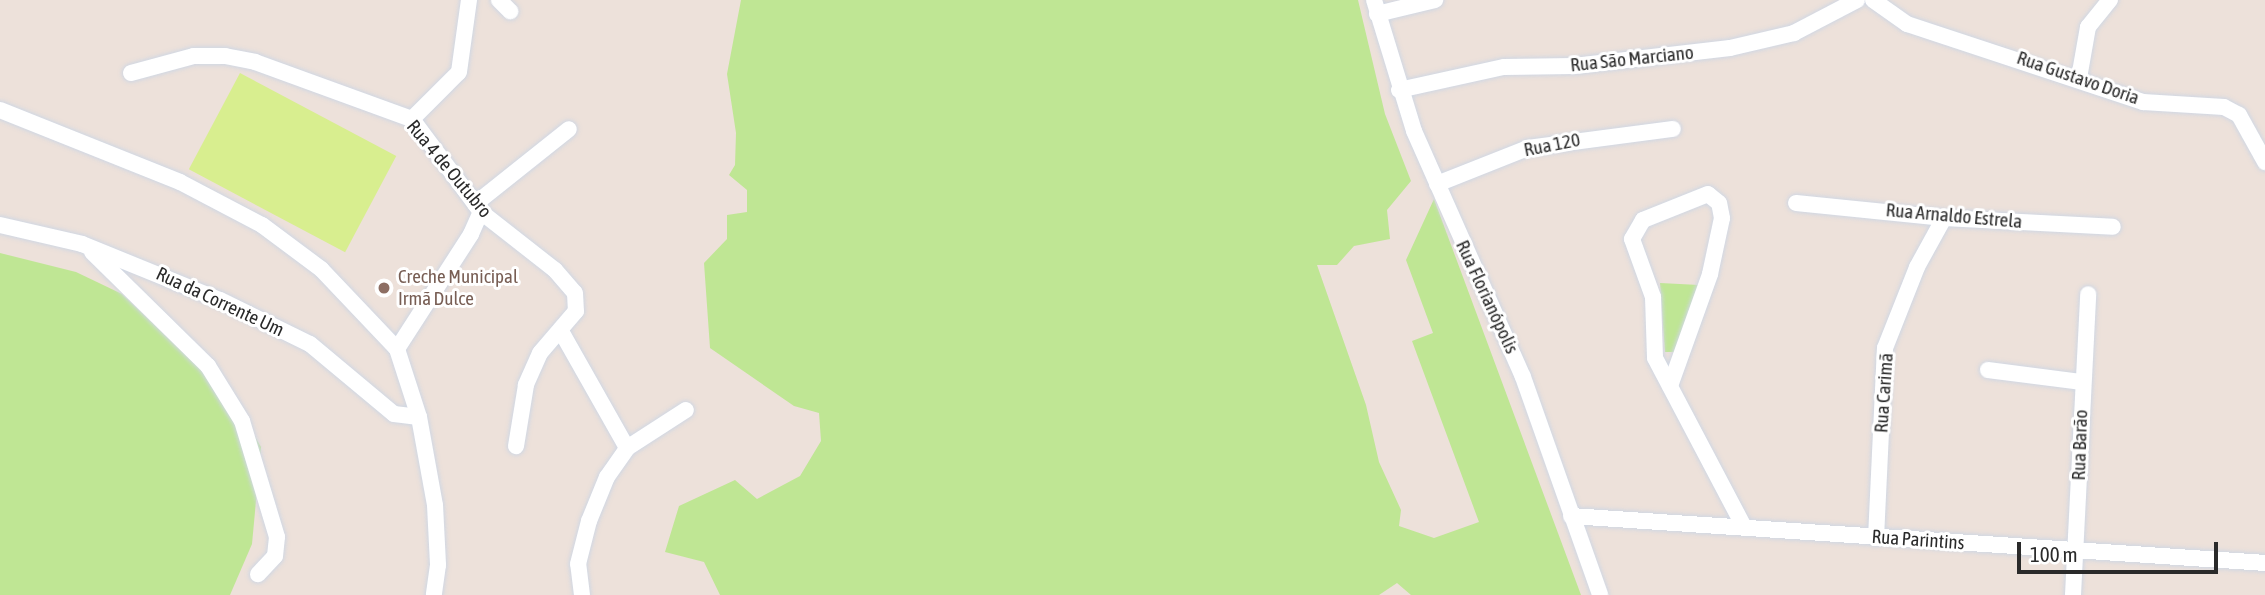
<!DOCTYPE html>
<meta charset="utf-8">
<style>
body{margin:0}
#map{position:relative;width:2265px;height:595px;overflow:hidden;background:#ede1da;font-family:"Asap Condensed",sans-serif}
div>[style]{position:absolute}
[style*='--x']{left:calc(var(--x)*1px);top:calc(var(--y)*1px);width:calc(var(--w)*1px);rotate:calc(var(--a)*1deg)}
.green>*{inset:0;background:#bfe694}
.pitch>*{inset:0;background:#d8ee8f;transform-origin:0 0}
.roads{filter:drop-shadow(0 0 2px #d0d7e3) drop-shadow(0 0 2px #d0d7e3)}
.minor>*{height:16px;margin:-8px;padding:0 8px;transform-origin:8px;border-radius:8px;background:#fff}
.dots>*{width:19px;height:19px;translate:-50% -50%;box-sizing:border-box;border:4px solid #fff;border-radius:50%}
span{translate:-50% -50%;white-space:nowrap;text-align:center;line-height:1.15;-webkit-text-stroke:6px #fff;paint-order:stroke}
.street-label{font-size:19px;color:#2a2a2a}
.education-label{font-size:19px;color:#785e54}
.left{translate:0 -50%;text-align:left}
.scale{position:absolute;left:2017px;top:542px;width:201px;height:32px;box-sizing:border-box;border:4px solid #2a2a2a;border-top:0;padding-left:9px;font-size:21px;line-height:24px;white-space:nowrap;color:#2a2a2a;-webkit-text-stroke:5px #fff;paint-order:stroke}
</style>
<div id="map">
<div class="green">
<i style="clip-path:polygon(741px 0,1358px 0,1385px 114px,1411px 181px,1387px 210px,1390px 239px,1354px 246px,1337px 265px,1317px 265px,1366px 405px,1379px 462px,1401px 510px,1399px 526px,1434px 538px,1479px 522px,1412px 341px,1433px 333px,1406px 260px,1434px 199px,1581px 595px,1411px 595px,1397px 583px,1379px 595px,720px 595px,704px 562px,665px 552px,679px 506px,735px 480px,757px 499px,800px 476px,821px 441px,819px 413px,794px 406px,710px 348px,704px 263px,727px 239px,727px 215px,747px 212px,747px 190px,729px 175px,735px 165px,736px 133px,727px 74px)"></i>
<i style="clip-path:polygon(0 253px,76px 272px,122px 294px,234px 401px,261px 447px,252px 544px,230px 595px,0 595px)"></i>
<i style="clip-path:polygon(1660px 283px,1699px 285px,1675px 352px,1665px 352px)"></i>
</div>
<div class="pitch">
<i style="left:240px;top:73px;width:177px;height:109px;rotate:28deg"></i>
</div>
<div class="roads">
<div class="minor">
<i style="--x:499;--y:0;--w:16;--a:45"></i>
<i style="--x:1374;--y:0;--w:137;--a:73"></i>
<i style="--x:1414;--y:131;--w:269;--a:66.1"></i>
<i style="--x:1523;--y:377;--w:231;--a:70.5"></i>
<i style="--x:1873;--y:0;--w:42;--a:35.2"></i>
<i style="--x:1907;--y:24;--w:249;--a:18.3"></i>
<i style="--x:2143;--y:102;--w:81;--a:3.5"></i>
<i style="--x:2224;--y:107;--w:17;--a:28"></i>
<i style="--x:2239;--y:115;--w:54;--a:61"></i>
<i style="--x:1377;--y:14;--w:60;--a:-13.6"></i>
<i style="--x:131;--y:73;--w:65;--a:-15.1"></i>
<i style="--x:194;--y:56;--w:31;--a:0"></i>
<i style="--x:225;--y:56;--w:31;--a:11"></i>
<i style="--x:255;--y:62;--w:167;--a:20"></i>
<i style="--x:412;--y:119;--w:116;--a:53.4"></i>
<i style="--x:481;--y:212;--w:94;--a:38.1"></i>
<i style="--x:555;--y:270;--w:30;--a:49"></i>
<i style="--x:575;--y:293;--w:18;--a:87"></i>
<i style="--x:576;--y:311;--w:55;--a:130.6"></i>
<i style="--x:540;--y:353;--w:35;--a:114"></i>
<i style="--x:526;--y:385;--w:62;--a:99.3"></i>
<i style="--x:2079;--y:78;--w:52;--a:-80"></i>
<i style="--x:2088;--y:27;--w:35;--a:-51"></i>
<i style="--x:1399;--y:90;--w:107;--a:-12.4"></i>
<i style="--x:1504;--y:67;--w:70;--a:-0.8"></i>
<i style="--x:1574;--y:66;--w:157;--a:-6.6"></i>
<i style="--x:1730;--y:48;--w:66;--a:-13.2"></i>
<i style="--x:1794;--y:33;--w:71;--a:-27.6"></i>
<i style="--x:0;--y:110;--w:194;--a:21.8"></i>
<i style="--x:180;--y:182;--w:93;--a:27.7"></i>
<i style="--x:262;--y:225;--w:74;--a:36.7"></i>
<i style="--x:321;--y:269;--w:110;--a:46.5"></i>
<i style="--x:397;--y:349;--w:71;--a:72.1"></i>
<i style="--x:419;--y:417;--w:89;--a:79.7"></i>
<i style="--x:435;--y:505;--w:60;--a:87.1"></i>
<i style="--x:438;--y:565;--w:30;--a:98"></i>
<i style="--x:412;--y:119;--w:66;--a:-45"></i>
<i style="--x:459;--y:72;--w:73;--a:-82.1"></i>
<i style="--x:1437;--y:184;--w:98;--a:-21.6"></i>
<i style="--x:1528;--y:148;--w:146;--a:-7.5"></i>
<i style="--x:1796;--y:203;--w:149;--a:5.8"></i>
<i style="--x:1944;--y:218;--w:169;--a:3"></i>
<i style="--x:475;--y:204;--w:120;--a:-38.6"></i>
<i style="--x:0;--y:225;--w:84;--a:13"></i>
<i style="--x:82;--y:244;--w:149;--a:22.1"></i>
<i style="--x:220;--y:300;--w:100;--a:26.1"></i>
<i style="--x:310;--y:344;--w:109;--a:39.8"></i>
<i style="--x:394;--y:414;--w:25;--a:7"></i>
<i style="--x:92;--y:252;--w:163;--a:44.5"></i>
<i style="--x:208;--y:366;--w:65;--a:58.3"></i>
<i style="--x:242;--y:421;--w:121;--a:73.2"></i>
<i style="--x:277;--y:537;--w:19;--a:96"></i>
<i style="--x:275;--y:556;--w:25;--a:133"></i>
<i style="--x:562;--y:333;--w:132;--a:60.5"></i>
<i style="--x:397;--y:349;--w:137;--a:-57.2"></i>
<i style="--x:471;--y:234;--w:24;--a:-66"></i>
<i style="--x:1988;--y:370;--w:95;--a:7.3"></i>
<i style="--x:1670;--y:386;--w:119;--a:-70.3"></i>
<i style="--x:1710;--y:274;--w:57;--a:-77.9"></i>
<i style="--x:1722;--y:218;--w:15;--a:-101"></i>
<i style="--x:1719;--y:203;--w:14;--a:-141"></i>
<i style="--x:1708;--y:194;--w:70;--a:158.2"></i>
<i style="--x:1643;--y:220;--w:22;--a:120"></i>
<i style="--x:1632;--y:239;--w:62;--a:70.1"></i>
<i style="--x:1653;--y:297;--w:61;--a:88.1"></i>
<i style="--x:1655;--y:358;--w:189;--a:62.2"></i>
<i style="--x:1571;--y:516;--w:696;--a:3.87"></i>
<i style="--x:1876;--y:538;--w:190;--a:-87.3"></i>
<i style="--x:1885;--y:348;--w:87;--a:-68.4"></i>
<i style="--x:1917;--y:267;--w:56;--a:-61.1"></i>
<i style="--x:582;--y:595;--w:31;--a:-97"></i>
<i style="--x:578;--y:564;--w:44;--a:-75.7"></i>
<i style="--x:589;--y:521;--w:48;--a:-67.8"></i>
<i style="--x:607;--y:477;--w:35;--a:-55"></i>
<i style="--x:627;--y:448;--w:70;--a:-32.8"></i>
<i style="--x:2073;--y:595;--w:301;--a:-87.1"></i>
</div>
</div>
<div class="dots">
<i style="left:384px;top:288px;background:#8d6e63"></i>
</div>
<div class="street-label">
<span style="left:1632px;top:59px;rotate:-6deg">Rua São Marciano</span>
<span style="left:2078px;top:78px;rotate:19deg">Rua Gustavo Doria</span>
<span style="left:1552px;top:145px;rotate:-11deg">Rua 120</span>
<span style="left:449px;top:169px;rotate:50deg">Rua 4 de Outubro</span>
<span style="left:1954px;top:216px;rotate:5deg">Rua Arnaldo Estrela</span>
<span style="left:1487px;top:297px;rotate:65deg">Rua Florianópolis</span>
<span style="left:220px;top:302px;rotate:25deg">Rua da Corrente Um</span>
<span style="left:1884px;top:393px;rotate:-86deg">Rua Carimã</span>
<span style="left:2080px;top:445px;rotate:-88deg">Rua Barão</span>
<span style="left:1918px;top:540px;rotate:4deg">Rua Parintins</span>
</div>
<div class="education-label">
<span class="left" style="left:398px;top:288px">Creche Municipal<br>Irmã Dulce</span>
</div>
<div class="scale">100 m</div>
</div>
